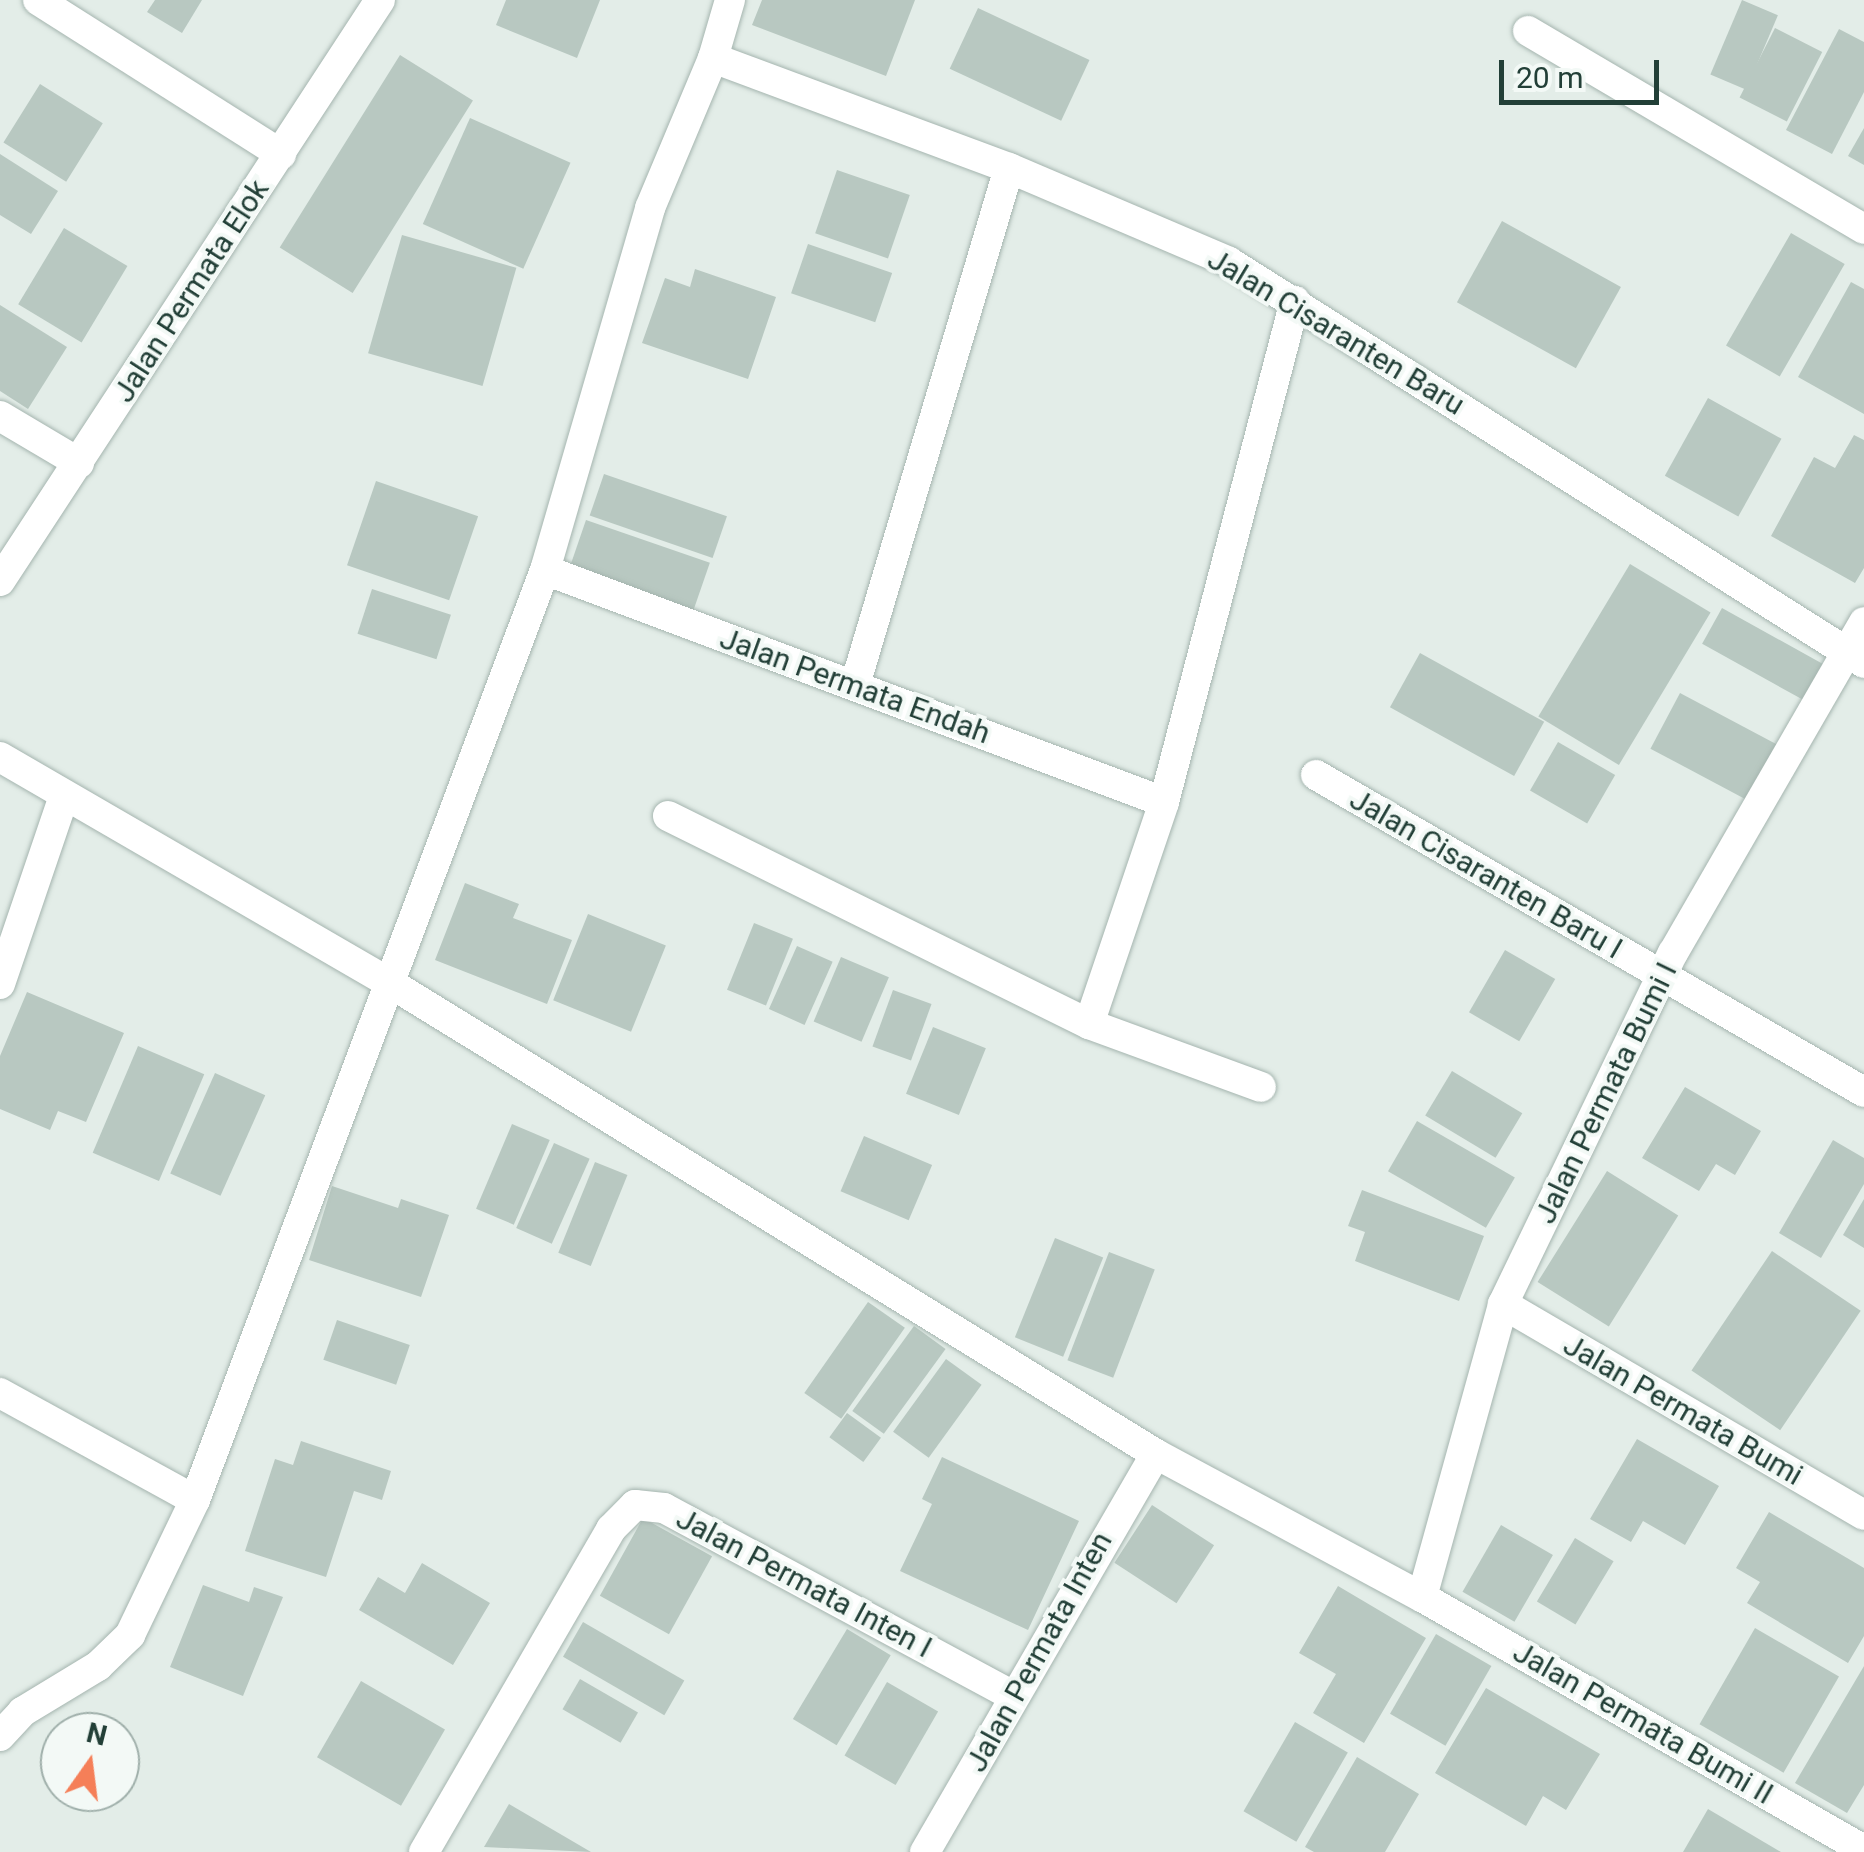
<!DOCTYPE html>
<style>
body{margin:0}
#map{position:relative;width:1864px;height:1852px;overflow:hidden;background:#e3ede8;font-family:Roboto,sans-serif}
div>[style]{position:absolute}
[style*='--x']{left:calc(var(--x)*1px);top:calc(var(--y)*1px);width:calc(var(--w)*1px);rotate:calc(var(--a)*1deg)}
.building>*{inset:0;background:#b8c8c1;transform-origin:0 0}
.roads{filter:drop-shadow(0 0 2px #a5b5af) drop-shadow(0 0 2px #a5b5af)}
.street>*{height:30px;margin:-15px;padding:0 15px;transform-origin:15px;border-radius:15px;background:#fff}
.secondary>*{height:30px;margin:-15px;padding:0 15px;transform-origin:15px;border-radius:15px;background:#fff}
span{translate:-50% -50%;white-space:nowrap;text-align:center;line-height:1.15;-webkit-text-stroke:8px #f3f9f6;paint-order:stroke}
.street-label{font-size:30px;color:#223f37}
.north{position:absolute;left:40px;top:1712px;width:100px;height:100px;box-sizing:border-box;background:#f3f9f6;border:2px solid #9fafaa;border-radius:50%;rotate:14deg;font-size:28px;font-weight:700;line-height:40px;text-align:center;color:#223f37}
.north::after{content:'';display:block;margin:auto;width:35px;height:45px;background:#f57f58;clip-path:polygon(50% 0,100% 100%,50% 72%,0 100%)}
.scale{position:absolute;left:1499px;top:60px;width:160px;height:45px;box-sizing:border-box;border:5px solid #223f37;border-top:0;padding-left:12px;font-size:30px;line-height:35px;white-space:nowrap;color:#223f37;-webkit-text-stroke:8px #f3f9f6;paint-order:stroke}
</style>
<div id="map">
<div class="building">
<i style="clip-path:polygon(155px 0,202px 0,182px 33px,147px 12px)"></i>
<i style="clip-path:polygon(506px 0,600px 0,577px 58px,496px 25px)"></i>
<i style="clip-path:polygon(762px 0,915px 0,886px 76px,752px 25px)"></i>
<i style="left:1742px;top:0;width:39px;height:81px;rotate:23deg"></i>
<i style="left:978px;top:8px;width:123px;height:67px;rotate:25deg"></i>
<i style="left:1775px;top:28px;width:53px;height:78px;rotate:27deg"></i>
<i style="clip-path:polygon(1839px 29px,1864px 42px,1864px 92px,1832px 154px,1786px 130px)"></i>
<i style="left:400px;top:55px;width:86px;height:227px;rotate:32deg"></i>
<i style="left:40px;top:84px;width:74px;height:69px;rotate:32deg"></i>
<i style="left:470px;top:118px;width:110px;height:116px;rotate:24deg"></i>
<i style="clip-path:polygon(1864px 128px,1864px 165px,1848px 156px)"></i>
<i style="clip-path:polygon(0 154px,58px 191px,31px 234px,0 215px)"></i>
<i style="left:837px;top:170px;width:77px;height:67px;rotate:19deg"></i>
<i style="left:1502px;top:221px;width:136px;height:93px;rotate:29deg"></i>
<i style="left:64px;top:228px;width:74px;height:89px;rotate:31deg"></i>
<i style="left:1791px;top:233px;width:62px;height:130px;rotate:30deg"></i>
<i style="left:402px;top:235px;width:119px;height:123px;rotate:16deg"></i>
<i style="left:808px;top:244px;width:89px;height:52px;rotate:19deg"></i>
<i style="clip-path:polygon(695px 269px,776px 297px,748px 379px,642px 343px,665px 278px,690px 287px)"></i>
<i style="clip-path:polygon(1851px 282px,1864px 289px,1864px 414px,1798px 377px)"></i>
<i style="clip-path:polygon(0 305px,67px 347px,28px 409px,0 391px)"></i>
<i style="left:1708px;top:398px;width:84px;height:89px;rotate:29deg"></i>
<i style="clip-path:polygon(1854px 435px,1864px 440px,1864px 568px,1855px 583px,1771px 536px,1814px 457px,1835px 468px)"></i>
<i style="left:604px;top:474px;width:130px;height:44px;rotate:19deg"></i>
<i style="left:376px;top:481px;width:108px;height:89px;rotate:19deg"></i>
<i style="left:586px;top:520px;width:131px;height:56px;rotate:19deg"></i>
<i style="left:1630px;top:564px;width:94px;height:178px;rotate:31deg"></i>
<i style="left:372px;top:589px;width:83px;height:47px;rotate:18deg"></i>
<i style="left:1722px;top:608px;width:119px;height:41px;rotate:29deg"></i>
<i style="left:1420px;top:653px;width:142px;height:62px;rotate:29deg"></i>
<i style="left:1680px;top:693px;width:112px;height:63px;rotate:28deg"></i>
<i style="left:1558px;top:742px;width:66px;height:56px;rotate:30deg"></i>
<i style="clip-path:polygon(465px 883px,519px 904px,513px 918px,572px 940px,547px 1004px,435px 960px)"></i>
<i style="left:588px;top:914px;width:84px;height:93px;rotate:22deg"></i>
<i style="left:754px;top:923px;width:42px;height:72px;rotate:22deg"></i>
<i style="left:797px;top:946px;width:39px;height:69px;rotate:24deg"></i>
<i style="left:1505px;top:950px;width:58px;height:72px;rotate:30deg"></i>
<i style="left:841px;top:957px;width:52px;height:70px;rotate:23deg"></i>
<i style="left:893px;top:990px;width:41px;height:60px;rotate:20deg"></i>
<i style="clip-path:polygon(27px 992px,124px 1033px,86px 1122px,58px 1111px,50px 1130px,0 1109px,0 1056px)"></i>
<i style="left:933px;top:1027px;width:57px;height:72px;rotate:22deg"></i>
<i style="left:138px;top:1046px;width:72px;height:116px;rotate:23deg"></i>
<i style="left:1452px;top:1071px;width:82px;height:52px;rotate:31deg"></i>
<i style="left:215px;top:1073px;width:55px;height:110px;rotate:24deg"></i>
<i style="clip-path:polygon(1685px 1087px,1761px 1131px,1735px 1175px,1716px 1164px,1699px 1191px,1642px 1158px)"></i>
<i style="left:1417px;top:1121px;width:113px;height:58px;rotate:30deg"></i>
<i style="left:512px;top:1124px;width:41px;height:92px;rotate:23deg"></i>
<i style="left:864px;top:1136px;width:74px;height:60px;rotate:23deg"></i>
<i style="clip-path:polygon(1833px 1140px,1864px 1158px,1864px 1184px,1821px 1258px,1779px 1233px)"></i>
<i style="left:554px;top:1143px;width:39px;height:93px;rotate:24deg"></i>
<i style="left:595px;top:1162px;width:35px;height:98px;rotate:22deg"></i>
<i style="left:1607px;top:1171px;width:84px;height:131px;rotate:32deg"></i>
<i style="clip-path:polygon(332px 1186px,398px 1208px,401px 1199px,449px 1215px,421px 1297px,309px 1260px)"></i>
<i style="clip-path:polygon(1362px 1190px,1484px 1236px,1459px 1301px,1355px 1261px,1365px 1232px,1348px 1226px)"></i>
<i style="clip-path:polygon(1864px 1199px,1864px 1248px,1843px 1235px)"></i>
<i style="left:1055px;top:1238px;width:52px;height:107px;rotate:22deg"></i>
<i style="left:1772px;top:1251px;width:107px;height:144px;rotate:34deg"></i>
<i style="left:1109px;top:1252px;width:49px;height:116px;rotate:21deg"></i>
<i style="left:868px;top:1302px;width:45px;height:111px;rotate:35deg"></i>
<i style="left:337px;top:1320px;width:77px;height:42px;rotate:19deg"></i>
<i style="left:914px;top:1326px;width:39px;height:105px;rotate:36deg"></i>
<i style="left:946px;top:1359px;width:44px;height:90px;rotate:36deg"></i>
<i style="left:847px;top:1413px;width:42px;height:30px;rotate:36deg"></i>
<i style="clip-path:polygon(1637px 1439px,1719px 1486px,1685px 1545px,1643px 1521px,1631px 1542px,1590px 1519px)"></i>
<i style="clip-path:polygon(301px 1441px,391px 1471px,382px 1500px,354px 1491px,326px 1577px,245px 1551px,275px 1459px,293px 1465px)"></i>
<i style="clip-path:polygon(942px 1457px,1079px 1521px,1028px 1630px,900px 1571px,932px 1504px,922px 1499px)"></i>
<i style="left:1152px;top:1505px;width:74px;height:69px;rotate:33deg"></i>
<i style="clip-path:polygon(1769px 1512px,1864px 1568px,1864px 1636px,1848px 1663px,1747px 1603px,1760px 1582px,1736px 1568px)"></i>
<i style="left:643px;top:1518px;width:79px;height:89px;rotate:29deg"></i>
<i style="left:1501px;top:1525px;width:60px;height:77px;rotate:30deg"></i>
<i style="left:1575px;top:1538px;width:45px;height:74px;rotate:31deg"></i>
<i style="clip-path:polygon(422px 1563px,490px 1603px,453px 1665px,359px 1610px,378px 1577px,405px 1593px)"></i>
<i style="clip-path:polygon(203px 1585px,249px 1602px,254px 1587px,283px 1597px,243px 1696px,170px 1667px)"></i>
<i style="clip-path:polygon(1338px 1586px,1426px 1638px,1364px 1743px,1313px 1713px,1336px 1674px,1299px 1653px)"></i>
<i style="left:583px;top:1622px;width:117px;height:40px;rotate:30deg"></i>
<i style="left:1755px;top:1628px;width:97px;height:111px;rotate:30deg"></i>
<i style="left:847px;top:1629px;width:51px;height:105px;rotate:31deg"></i>
<i style="left:1436px;top:1634px;width:64px;height:92px;rotate:30deg"></i>
<i style="clip-path:polygon(1864px 1666px,1864px 1785px,1847px 1813px,1795px 1783px)"></i>
<i style="left:580px;top:1679px;width:67px;height:35px;rotate:30deg"></i>
<i style="left:361px;top:1681px;width:97px;height:88px;rotate:30deg"></i>
<i style="left:887px;top:1682px;width:59px;height:85px;rotate:30deg"></i>
<i style="clip-path:polygon(1486px 1688px,1600px 1754px,1566px 1810px,1543px 1796px,1526px 1826px,1435px 1773px)"></i>
<i style="left:1295px;top:1722px;width:61px;height:103px;rotate:30deg"></i>
<i style="clip-path:polygon(1357px 1757px,1419px 1794px,1385px 1852px,1314px 1852px,1305px 1847px)"></i>
<i style="clip-path:polygon(509px 1804px,591px 1852px,484px 1847px)"></i>
<i style="clip-path:polygon(1708px 1809px,1781px 1852px,1683px 1852px)"></i>
</div>
<div class="roads">
<div class="street">
<i style="--x:38;--y:0;--w:288;--a:32.4"></i>
<i style="--x:1528;--y:31;--w:390;--a:30.5"></i>
<i style="--x:0;--y:416;--w:92;--a:30.7"></i>
<i style="--x:545;--y:570;--w:661;--a:20.55"></i>
<i style="--x:0;--y:581;--w:694;--a:-56.81"></i>
<i style="--x:855;--y:685;--w:539;--a:-73.41"></i>
<i style="--x:0;--y:757;--w:451;--a:30.1"></i>
<i style="--x:390;--y:983;--w:899;--a:31.59"></i>
<i style="--x:1156;--y:1454;--w:302;--a:28.3"></i>
<i style="--x:1422;--y:1597;--w:509;--a:29.79"></i>
<i style="--x:1316;--y:775;--w:633;--a:30.05"></i>
<i style="--x:668;--y:816;--w:470;--a:26.3"></i>
<i style="--x:1089;--y:1024;--w:234;--a:-71.3"></i>
<i style="--x:1164;--y:802;--w:518;--a:-75.35"></i>
<i style="--x:0;--y:984;--w:199;--a:-71.2"></i>
<i style="--x:1089;--y:1024;--w:183;--a:20.1"></i>
<i style="--x:1503;--y:1304;--w:418;--a:30.3"></i>
<i style="--x:0;--y:1393;--w:222;--a:28.8"></i>
<i style="--x:1422;--y:1597;--w:304;--a:-74.5"></i>
<i style="--x:1503;--y:1304;--w:390;--a:-64.2"></i>
<i style="--x:1673;--y:953;--w:382;--a:-60"></i>
<i style="--x:0;--y:1736;--w:33;--a:-47"></i>
<i style="--x:22;--y:1712;--w:89;--a:-31.2"></i>
<i style="--x:98;--y:1666;--w:45;--a:-44.1"></i>
<i style="--x:130;--y:1635;--w:150;--a:-64.3"></i>
<i style="--x:195;--y:1500;--w:994;--a:-69.38"></i>
<i style="--x:545;--y:570;--w:377;--a:-73.8"></i>
<i style="--x:650;--y:208;--w:163;--a:-67.2"></i>
<i style="--x:424;--y:1852;--w:373;--a:-59.9"></i>
<i style="--x:611;--y:1529;--w:34;--a:-45"></i>
<i style="--x:635;--y:1505;--w:29;--a:6"></i>
<i style="--x:664;--y:1508;--w:394;--a:28.3"></i>
<i style="--x:925;--y:1852;--w:460;--a:-59.9"></i>
</div>
<div class="secondary">
<i style="--x:730;--y:0;--w:60;--a:106.3"></i>
<i style="--x:713;--y:58;--w:316;--a:20.4"></i>
<i style="--x:1009;--y:168;--w:239;--a:23.1"></i>
<i style="--x:1229;--y:262;--w:751;--a:32.27"></i>
</div>
</div>
<div class="street-label">
<span style="left:191px;top:291px;rotate:-57deg">Jalan Permata Elok</span>
<span style="left:1336px;top:332px;rotate:31deg">Jalan Cisaranten Baru</span>
<span style="left:855px;top:686px;rotate:20deg">Jalan Permata Endah</span>
<span style="left:1486px;top:874px;rotate:30deg">Jalan Cisaranten Baru I</span>
<span style="left:1606px;top:1093px;rotate:-64deg">Jalan Permata Bumi I</span>
<span style="left:1683px;top:1410px;rotate:30deg">Jalan Permata Bumi</span>
<span style="left:804px;top:1583px;rotate:28deg">Jalan Permata Inten I</span>
<span style="left:1039px;top:1652px;rotate:-61deg">Jalan Permata Inten</span>
<span style="left:1643px;top:1723px;rotate:30deg">Jalan Permata Bumi II</span>
</div>
<div class="north">N</div>
<div class="scale">20 m</div>
</div>
